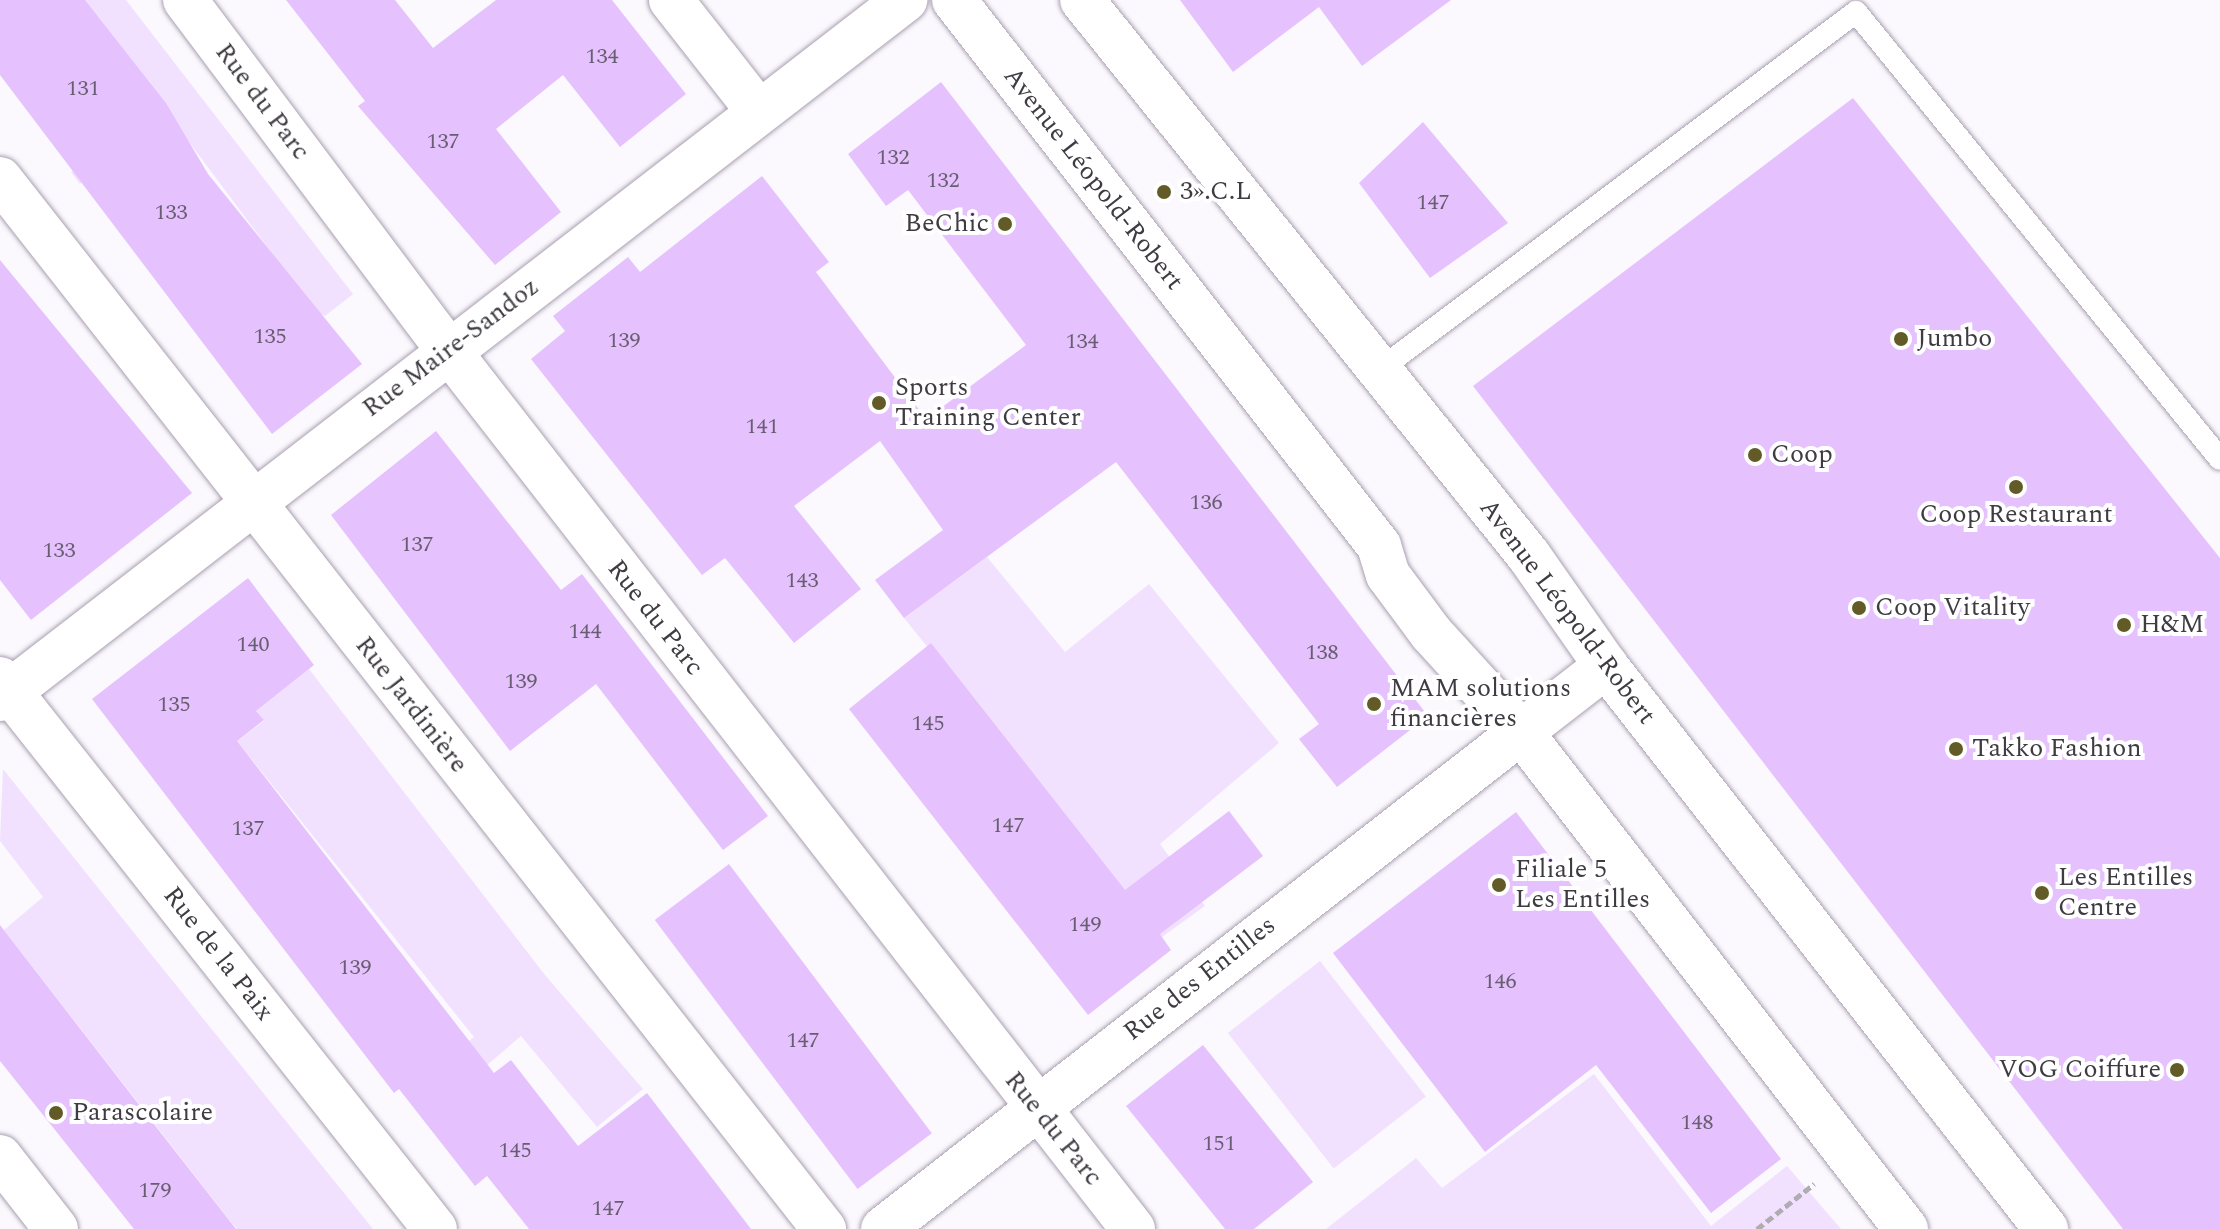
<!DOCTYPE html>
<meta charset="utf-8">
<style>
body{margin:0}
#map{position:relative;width:2220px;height:1229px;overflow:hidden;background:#fbf9fd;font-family:Spectral,serif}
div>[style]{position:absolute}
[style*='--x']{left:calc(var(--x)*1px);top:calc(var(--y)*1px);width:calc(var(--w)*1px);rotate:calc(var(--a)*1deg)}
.green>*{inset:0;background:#f2e1fe;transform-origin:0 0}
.building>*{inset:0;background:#e5c2fd;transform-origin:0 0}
.path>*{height:5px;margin-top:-2.5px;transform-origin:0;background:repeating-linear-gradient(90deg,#afacb2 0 8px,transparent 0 12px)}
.roads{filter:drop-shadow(0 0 2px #aa9fb2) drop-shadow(0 0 2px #aa9fb2)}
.lane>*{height:22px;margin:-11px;padding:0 11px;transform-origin:11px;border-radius:11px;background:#fff}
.street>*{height:44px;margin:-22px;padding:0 22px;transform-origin:22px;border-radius:22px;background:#fff}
.secondary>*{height:44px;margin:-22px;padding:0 22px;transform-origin:22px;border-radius:22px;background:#fff}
.primary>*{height:44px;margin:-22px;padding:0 22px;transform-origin:22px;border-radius:22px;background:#fff}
.dots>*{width:22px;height:22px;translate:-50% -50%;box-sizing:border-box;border:4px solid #fff;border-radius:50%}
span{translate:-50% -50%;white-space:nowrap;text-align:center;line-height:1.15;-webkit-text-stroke:8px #fff;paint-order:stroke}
.number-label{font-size:22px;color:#685d71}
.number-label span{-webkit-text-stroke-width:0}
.street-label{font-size:26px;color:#3f3b42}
.poi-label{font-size:26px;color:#3f3b42}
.left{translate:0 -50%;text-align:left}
.right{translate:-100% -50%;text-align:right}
</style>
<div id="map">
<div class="green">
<i style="clip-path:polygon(64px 0,126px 0,353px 294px,325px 316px,315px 311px,169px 115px,80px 184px,71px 172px,166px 103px,99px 18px)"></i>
<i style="clip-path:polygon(987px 557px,1065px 652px,1149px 584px,1279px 743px,1160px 844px,1205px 906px,1162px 937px,904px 618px)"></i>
<i style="clip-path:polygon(309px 669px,545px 975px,643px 1089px,597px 1127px,521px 1036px,425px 1118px,402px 1091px,474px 1037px,237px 741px,264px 721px,256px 711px)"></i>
<i style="clip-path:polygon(3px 769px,155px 959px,373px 1229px,237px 1229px,223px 1212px,4px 930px,43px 897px,0 841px)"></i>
<i style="left:1320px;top:961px;width:172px;height:117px;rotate:52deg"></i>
<i style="clip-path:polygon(1594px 1074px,1711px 1226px,1787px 1166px,1841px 1229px,1326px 1229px,1416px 1158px,1442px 1188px)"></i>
</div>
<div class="building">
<i style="clip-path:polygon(0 0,85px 0,166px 103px,208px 174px,362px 364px,272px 434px,0 75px)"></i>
<i style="clip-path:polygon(286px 0,395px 0,433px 48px,496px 0,612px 0,686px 94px,620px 147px,563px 75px,496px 129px,561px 212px,495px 265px,358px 106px,365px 101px)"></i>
<i style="clip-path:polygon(1180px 0,1451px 0,1362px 66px,1319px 7px,1233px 72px)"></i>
<i style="clip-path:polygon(941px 82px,1428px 716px,1337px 787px,1299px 739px,1319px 724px,1116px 462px,904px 618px,875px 580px,943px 530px,880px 441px,794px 506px,861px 589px,794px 643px,725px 558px,702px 575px,531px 359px,565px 331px,553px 316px,628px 257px,640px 272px,762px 176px,829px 262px,816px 272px,926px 419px,1026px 345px,908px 190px,886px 206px,848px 154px)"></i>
<i style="clip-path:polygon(1853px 98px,2220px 558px,2220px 1229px,2123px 1229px,1473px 386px)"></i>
<i style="clip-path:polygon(1423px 122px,1508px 223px,1430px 278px,1359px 183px)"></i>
<i style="clip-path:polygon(0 260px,192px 493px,31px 620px,0 580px)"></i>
<i style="clip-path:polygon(436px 431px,561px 590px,582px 574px,768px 816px,723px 850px,596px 684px,510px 751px,331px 515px)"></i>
<i style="clip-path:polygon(248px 578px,314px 665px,256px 711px,264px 720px,237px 741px,494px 1073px,511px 1060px,578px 1146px,647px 1093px,751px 1229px,529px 1229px,487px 1176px,475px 1186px,399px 1089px,394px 1093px,92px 699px)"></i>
<i style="clip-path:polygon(931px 643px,1125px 890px,1229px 811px,1263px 856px,1160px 934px,1171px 950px,1088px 1015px,849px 709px)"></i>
<i style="clip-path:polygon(1516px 812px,1781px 1159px,1711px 1213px,1596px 1065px,1485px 1152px,1333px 953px)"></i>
<i style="left:729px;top:864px;width:337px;height:93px;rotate:53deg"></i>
<i style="clip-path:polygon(0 925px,150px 1119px,236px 1229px,134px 1229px,0 1061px)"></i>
<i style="clip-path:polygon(1203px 1045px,1313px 1182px,1254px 1229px,1225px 1229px,1126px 1106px)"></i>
</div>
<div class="path">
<i style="--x:1757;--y:1229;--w:73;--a:-38.3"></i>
</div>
<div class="roads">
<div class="lane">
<i style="--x:1375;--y:373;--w:601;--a:-36.89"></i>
<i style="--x:1856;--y:12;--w:576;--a:50.84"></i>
</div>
<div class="street">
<i style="--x:185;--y:0;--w:439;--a:53.1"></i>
<i style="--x:449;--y:351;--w:1113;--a:52.08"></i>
<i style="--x:671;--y:0;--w:141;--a:51.9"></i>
<i style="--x:0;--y:179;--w:1335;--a:51.88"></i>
<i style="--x:0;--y:679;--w:701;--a:51.66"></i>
<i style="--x:0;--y:699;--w:1144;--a:-37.68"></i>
<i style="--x:883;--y:1229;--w:809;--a:-37.92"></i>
</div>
<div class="secondary">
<i style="--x:0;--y:1157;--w:91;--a:52.1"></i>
</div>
<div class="primary">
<i style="--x:954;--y:0;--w:692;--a:52.1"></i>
<i style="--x:1379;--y:546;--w:30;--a:73"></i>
<i style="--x:1388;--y:575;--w:72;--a:53.4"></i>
<i style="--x:1431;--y:633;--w:134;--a:47.7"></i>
<i style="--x:1521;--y:732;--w:629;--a:52.24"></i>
<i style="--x:1082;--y:0;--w:713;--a:51.2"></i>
<i style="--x:1529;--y:556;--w:134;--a:55"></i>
<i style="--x:1606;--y:666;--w:715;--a:51.99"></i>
<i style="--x:1521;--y:732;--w:108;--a:-37.8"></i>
</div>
</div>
<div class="dots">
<i style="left:1164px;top:192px;background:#625b27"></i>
<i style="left:1005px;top:224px;background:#625b27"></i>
<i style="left:1901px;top:339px;background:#625b27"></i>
<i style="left:879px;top:403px;background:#625b27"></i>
<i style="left:1755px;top:455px;background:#625b27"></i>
<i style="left:2016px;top:487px;background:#625b27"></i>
<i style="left:1859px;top:608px;background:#625b27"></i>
<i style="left:2124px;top:625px;background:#625b27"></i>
<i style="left:1374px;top:704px;background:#625b27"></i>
<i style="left:1956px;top:749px;background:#625b27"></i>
<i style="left:1499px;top:885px;background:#625b27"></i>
<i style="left:2042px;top:893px;background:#625b27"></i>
<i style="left:2177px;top:1070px;background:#625b27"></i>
<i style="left:56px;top:1113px;background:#625b27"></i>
</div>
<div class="number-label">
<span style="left:602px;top:57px">134</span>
<span style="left:83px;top:89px">131</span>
<span style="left:443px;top:142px">137</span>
<span style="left:893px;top:158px">132</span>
<span style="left:943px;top:181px">132</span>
<span style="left:1433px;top:203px">147</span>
<span style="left:171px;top:213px">133</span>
<span style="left:270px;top:337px">135</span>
<span style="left:624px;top:341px">139</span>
<span style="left:1082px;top:342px">134</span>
<span style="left:762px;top:427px">141</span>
<span style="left:1206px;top:503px">136</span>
<span style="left:417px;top:545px">137</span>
<span style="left:59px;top:551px">133</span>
<span style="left:802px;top:581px">143</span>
<span style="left:585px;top:632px">144</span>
<span style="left:253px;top:645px">140</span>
<span style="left:1322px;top:653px">138</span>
<span style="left:521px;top:682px">139</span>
<span style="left:174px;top:705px">135</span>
<span style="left:928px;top:724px">145</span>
<span style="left:1008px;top:826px">147</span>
<span style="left:248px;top:829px">137</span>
<span style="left:1085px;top:925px">149</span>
<span style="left:355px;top:968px">139</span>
<span style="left:1500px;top:982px">146</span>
<span style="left:803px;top:1041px">147</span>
<span style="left:1697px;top:1123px">148</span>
<span style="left:1219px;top:1144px">151</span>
<span style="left:515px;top:1151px">145</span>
<span style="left:155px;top:1191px">179</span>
<span style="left:608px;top:1209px">147</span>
</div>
<div class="street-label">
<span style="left:262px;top:102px;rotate:53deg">Rue du Parc</span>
<span style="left:1093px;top:179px;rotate:52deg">Avenue Léopold-Robert</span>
<span style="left:451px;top:348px;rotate:-37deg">Rue Maire-Sandoz</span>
<span style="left:1567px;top:612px;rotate:53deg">Avenue Léopold-Robert</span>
<span style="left:655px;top:618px;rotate:52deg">Rue du Parc</span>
<span style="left:411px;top:705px;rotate:52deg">Rue Jardinière</span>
<span style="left:218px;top:954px;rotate:52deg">Rue de la Paix</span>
<span style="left:1200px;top:979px;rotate:-38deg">Rue des Entilles</span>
<span style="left:1053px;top:1129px;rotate:51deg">Rue du Parc</span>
</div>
<div class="poi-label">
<span class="left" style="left:1180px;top:192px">3».C.L</span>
<span class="right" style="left:989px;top:224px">BeChic</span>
<span class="left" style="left:1917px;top:339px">Jumbo</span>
<span class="left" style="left:895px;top:403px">Sports<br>Training Center</span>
<span class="left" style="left:1771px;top:455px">Coop</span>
<span style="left:2016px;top:515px">Coop Restaurant</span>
<span class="left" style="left:1875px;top:608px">Coop Vitality</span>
<span class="left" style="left:2140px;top:625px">H&amp;M</span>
<span class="left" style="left:1390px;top:704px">MAM solutions<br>financières</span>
<span class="left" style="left:1972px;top:749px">Takko Fashion</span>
<span class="left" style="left:1515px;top:885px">Filiale 5<br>Les Entilles</span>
<span class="left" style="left:2058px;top:893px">Les Entilles<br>Centre</span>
<span class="right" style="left:2161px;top:1070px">VOG Coiffure</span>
<span class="left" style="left:72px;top:1113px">Parascolaire</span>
</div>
</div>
